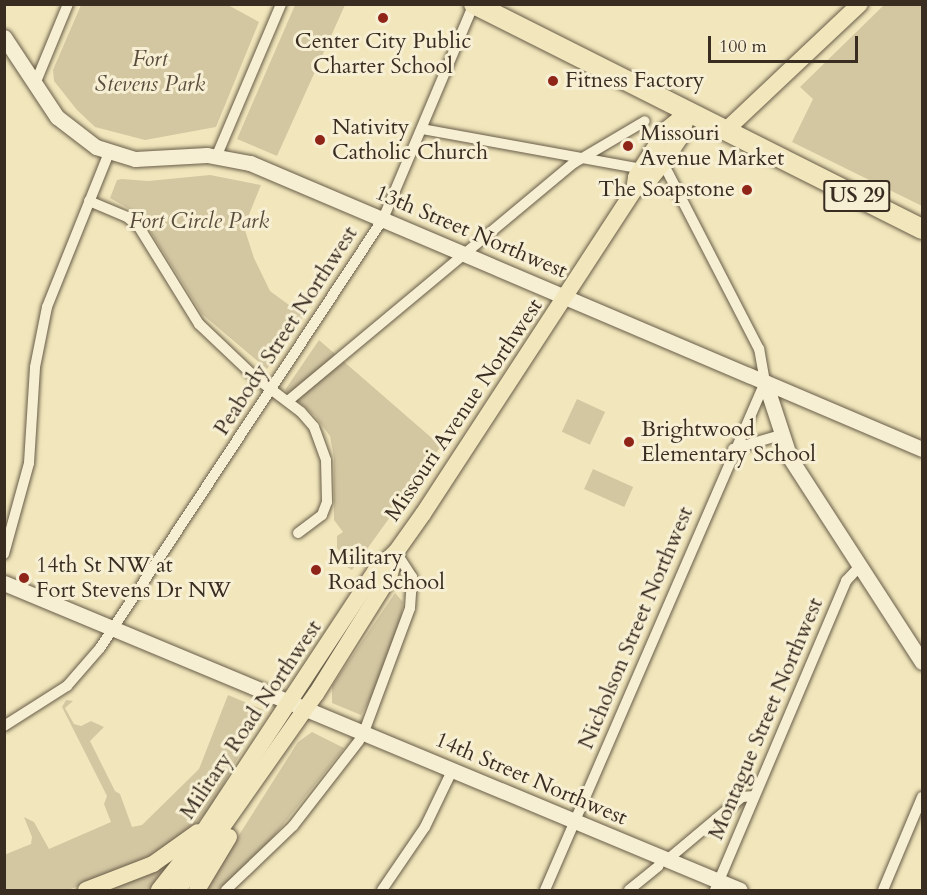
<!DOCTYPE html>
<style>
body{margin:0}
#map{position:relative;width:927px;height:895px;overflow:hidden;background:#f2e7bc;font-family:Cardo,serif}
div>[style]{position:absolute}
[style*='--x']{left:calc(var(--x)*1px);top:calc(var(--y)*1px);width:calc(var(--w)*1px);rotate:calc(var(--a)*1deg)}
.green>*{inset:0;background:#d3c7a2;transform-origin:0 0}
.roads{filter:drop-shadow(0 0 2px #675c48) drop-shadow(0 0 2px #675c48)}
.street>*{height:10px;margin:-5px;padding:0 5px;transform-origin:5px;border-radius:5px;background:#f7efd3}
.secondary>*{height:15px;margin:-7.5px;padding:0 7.5px;transform-origin:7.5px;border-radius:7.5px;background:#f7efd3}
.primary>*{height:16px;margin:-8px;padding:0 8px;transform-origin:8px;border-radius:8px;background:#f2e7bc}
.highway>*{height:20px;margin:-10px;padding:0 10px;transform-origin:10px;border-radius:10px;background:#f2e7bc}
.dots>*{width:16px;height:16px;translate:-50% -50%;box-sizing:border-box;border:3px solid #f7efd3;border-radius:50%}
span{translate:-50% -50%;white-space:nowrap;text-align:center;line-height:1.15;-webkit-text-stroke:6px #f7efd3;paint-order:stroke}
.shield-label span{padding:2px 4px;background:#f7efd3;border:2px solid;border-radius:4px;-webkit-text-stroke-width:0}
.shield-label{font-size:21px;color:#392d22;font-weight:700}
.poi-label{font-size:22px;color:#392d22}
.left{translate:0 -50%;text-align:left}
.right{translate:-100% -50%;text-align:right}
.park-label{font-size:22px;color:#584c3c;font-style:italic}
.street-label{font-size:22px;color:#392d22}
.frame{position:absolute;inset:0;border:6px solid #392d22;pointer-events:none}
.scale{position:absolute;left:708px;top:36px;width:150px;height:27px;box-sizing:border-box;border:3px solid #392d22;border-top:0;padding-left:8px;font-size:18px;line-height:21px;white-space:nowrap;color:#392d22;-webkit-text-stroke:4px #f7efd3;paint-order:stroke}
</style>
<div id="map">
<div class="green">
<i style="clip-path:polygon(885px 4px,922px 5px,922px 206px,792px 142px,813px 99px,800px 87px)"></i>
<i style="clip-path:polygon(81px 5px,228px 5px,259px 22px,216px 127px,145px 140px,95px 127px,77px 110px,54px 81px,53px 70px)"></i>
<i style="clip-path:polygon(295px 5px,345px 5px,277px 156px,237px 139px)"></i>
<i style="clip-path:polygon(210px 175px,261px 185px,244px 227px,254px 258px,270px 291px,304px 316px,267px 369px,202px 314px,140px 215px,110px 198px,117px 180px,122px 179px,148px 181px)"></i>
<i style="clip-path:polygon(319px 340px,441px 446px,352px 570px,344px 565px,346px 559px,337px 548px,337px 536px,343px 532px,334px 520px,334px 458px,330px 436px,315px 416px,285px 390px)"></i>
<i style="left:577px;top:399px;width:31px;height:36px;rotate:25deg"></i>
<i style="left:593px;top:469px;width:44px;height:22px;rotate:24deg"></i>
<i style="clip-path:polygon(395px 593px,403px 602px,401px 618px,374px 692px,361px 715px,332px 703px,332px 686px)"></i>
<i style="clip-path:polygon(228px 695px,264px 710px,210px 809px,178px 842px,147px 861px,68px 890px,5px 890px,4px 855px,31px 844px,32px 837px,24px 817px,34px 822px,49px 849px,111px 822px,104px 804px,107px 796px,62px 707px,66px 700px,73px 701px,65px 708px,74px 724px,81px 726px,91px 721px,104px 727px,90px 741px,115px 791px,120px 794px,132px 827px,142px 825px,199px 769px)"></i>
<i style="clip-path:polygon(312px 732px,344px 748px,266px 846px,219px 890px,204px 890px,298px 742px)"></i>
<i style="clip-path:polygon(183px 850px,150px 890px,97px 890px,137px 879px)"></i>
</div>
<div class="roads">
<div class="street">
<i style="--x:35;--y:84;--w:87;--a:-67.6"></i>
<i style="--x:422;--y:129;--w:224;--a:10.3"></i>
<i style="--x:217;--y:155;--w:164;--a:-67"></i>
<i style="--x:89;--y:201;--w:41;--a:22.8"></i>
<i style="--x:127;--y:217;--w:16;--a:40"></i>
<i style="--x:139;--y:227;--w:114;--a:58.3"></i>
<i style="--x:199;--y:324;--w:79;--a:43.5"></i>
<i style="--x:256;--y:378;--w:56;--a:37.1"></i>
<i style="--x:301;--y:412;--w:20;--a:49"></i>
<i style="--x:314;--y:427;--w:35;--a:70"></i>
<i style="--x:326;--y:460;--w:42;--a:88.6"></i>
<i style="--x:327;--y:502;--w:14;--a:111"></i>
<i style="--x:322;--y:515;--w:30;--a:143"></i>
<i style="--x:288;--y:401;--w:372;--a:-39.8"></i>
<i style="--x:574;--y:163;--w:82;--a:-30.6"></i>
<i style="--x:733;--y:449;--w:50;--a:-16.3"></i>
<i style="--x:4;--y:554;--w:94;--a:-74.6"></i>
<i style="--x:29;--y:463;--w:96;--a:-86.4"></i>
<i style="--x:35;--y:367;--w:61;--a:-78.7"></i>
<i style="--x:47;--y:307;--w:166;--a:-68.1"></i>
<i style="--x:4;--y:726;--w:75;--a:-32.4"></i>
<i style="--x:67;--y:686;--w:50;--a:-49"></i>
<i style="--x:100;--y:648;--w:514;--a:-56.59"></i>
<i style="--x:383;--y:219;--w:233;--a:-67.1"></i>
<i style="--x:364;--y:732;--w:132;--a:-69.6"></i>
<i style="--x:410;--y:608;--w:31;--a:-86"></i>
<i style="--x:412;--y:577;--w:30;--a:-123"></i>
<i style="--x:667;--y:860;--w:98;--a:-40"></i>
<i style="--x:742;--y:797;--w:12;--a:-5"></i>
<i style="--x:226;--y:890;--w:93;--a:-43.7"></i>
<i style="--x:293;--y:826;--w:108;--a:-52.2"></i>
<i style="--x:382;--y:890;--w:76;--a:-55.7"></i>
<i style="--x:425;--y:827;--w:62;--a:-64.3"></i>
<i style="--x:545;--y:890;--w:554;--a:-66.58"></i>
<i style="--x:765;--y:382;--w:34;--a:-100"></i>
<i style="--x:759;--y:349;--w:209;--a:-117.3"></i>
<i style="--x:629;--y:890;--w:38;--a:-39"></i>
<i style="--x:715;--y:890;--w:336;--a:-67"></i>
<i style="--x:846;--y:581;--w:21;--a:-47"></i>
<i style="--x:883;--y:890;--w:101;--a:-67.2"></i>
</div>
<div class="secondary">
<i style="--x:4;--y:37;--w:96;--a:56.5"></i>
<i style="--x:57;--y:117;--w:49;--a:37.6"></i>
<i style="--x:96;--y:147;--w:41;--a:17.1"></i>
<i style="--x:135;--y:159;--w:72;--a:-3.2"></i>
<i style="--x:207;--y:155;--w:44;--a:10.5"></i>
<i style="--x:250;--y:163;--w:730;--a:23.05"></i>
<i style="--x:765;--y:382;--w:80;--a:71.8"></i>
<i style="--x:790;--y:458;--w:243;--a:57.1"></i>
<i style="--x:4;--y:583;--w:797;--a:22.64"></i>
</div>
<div class="primary">
<i style="--x:725;--y:131;--w:185;--a:-43.3"></i>
<i style="--x:634;--y:190;--w:15;--a:-28"></i>
<i style="--x:647;--y:183;--w:26;--a:-51"></i>
<i style="--x:663;--y:163;--w:30;--a:-56"></i>
<i style="--x:680;--y:138;--w:26;--a:-72"></i>
<i style="--x:86;--y:890;--w:72;--a:-21.2"></i>
<i style="--x:153;--y:864;--w:55;--a:-35.4"></i>
<i style="--x:159;--y:890;--w:60;--a:-51.8"></i>
<i style="--x:196;--y:843;--w:325;--a:-56.6"></i>
<i style="--x:375;--y:572;--w:29;--a:-44"></i>
<i style="--x:396;--y:552;--w:47;--a:-54.6"></i>
<i style="--x:423;--y:514;--w:387;--a:-56.9"></i>
<i style="--x:634;--y:190;--w:13;--a:-81"></i>
<i style="--x:636;--y:177;--w:56;--a:-57.4"></i>
<i style="--x:666;--y:130;--w:28;--a:-39"></i>
<i style="--x:178;--y:890;--w:240;--a:-54.9"></i>
<i style="--x:316;--y:694;--w:138;--a:-58"></i>
<i style="--x:389;--y:577;--w:25;--a:-74"></i>
<i style="--x:197;--y:890;--w:62;--a:-58.9"></i>
</div>
<div class="highway">
<i style="--x:474;--y:4;--w:501;--a:26.67"></i>
</div>
</div>
<div class="dots">
<i style="left:383px;top:18px;background:#8f2418"></i>
<i style="left:553px;top:81px;background:#8f2418"></i>
<i style="left:320px;top:140px;background:#8f2418"></i>
<i style="left:628px;top:146px;background:#8f2418"></i>
<i style="left:747px;top:190px;background:#8f2418"></i>
<i style="left:629px;top:442px;background:#8f2418"></i>
<i style="left:316px;top:570px;background:#8f2418"></i>
<i style="left:24px;top:578px;background:#8f2418"></i>
</div>
<div class="shield-label">
<span style="left:857px;top:196px">US 29</span>
</div>
<div class="poi-label">
<span style="left:383px;top:54px">Center City Public<br>Charter School</span>
<span class="left" style="left:565px;top:81px">Fitness Factory</span>
<span class="left" style="left:332px;top:140px">Nativity<br>Catholic Church</span>
<span class="left" style="left:640px;top:146px">Missouri<br>Avenue Market</span>
<span class="right" style="left:735px;top:190px">The Soapstone</span>
<span class="left" style="left:641px;top:442px">Brightwood<br>Elementary School</span>
<span class="left" style="left:328px;top:570px">Military<br>Road School</span>
<span class="left" style="left:36px;top:578px">14th St NW at<br>Fort Stevens Dr NW</span>
</div>
<div class="park-label">
<span style="left:150px;top:72px">Fort<br>Stevens Park</span>
<span style="left:199px;top:222px">Fort Circle Park</span>
</div>
<div class="street-label">
<span style="left:471px;top:232px;rotate:23deg">13th Street Northwest</span>
<span style="left:286px;top:331px;rotate:-57deg">Peabody Street Northwest</span>
<span style="left:464px;top:410px;rotate:-56deg">Missouri Avenue Northwest</span>
<span style="left:636px;top:628px;rotate:-67deg">Nicholson Street Northwest</span>
<span style="left:766px;top:719px;rotate:-67deg">Montague Street Northwest</span>
<span style="left:251px;top:720px;rotate:-56deg">Military Road Northwest</span>
<span style="left:531px;top:779px;rotate:23deg">14th Street Northwest</span>
</div>
<div class="frame"></div>
<div class="scale">100 m</div>
</div>
